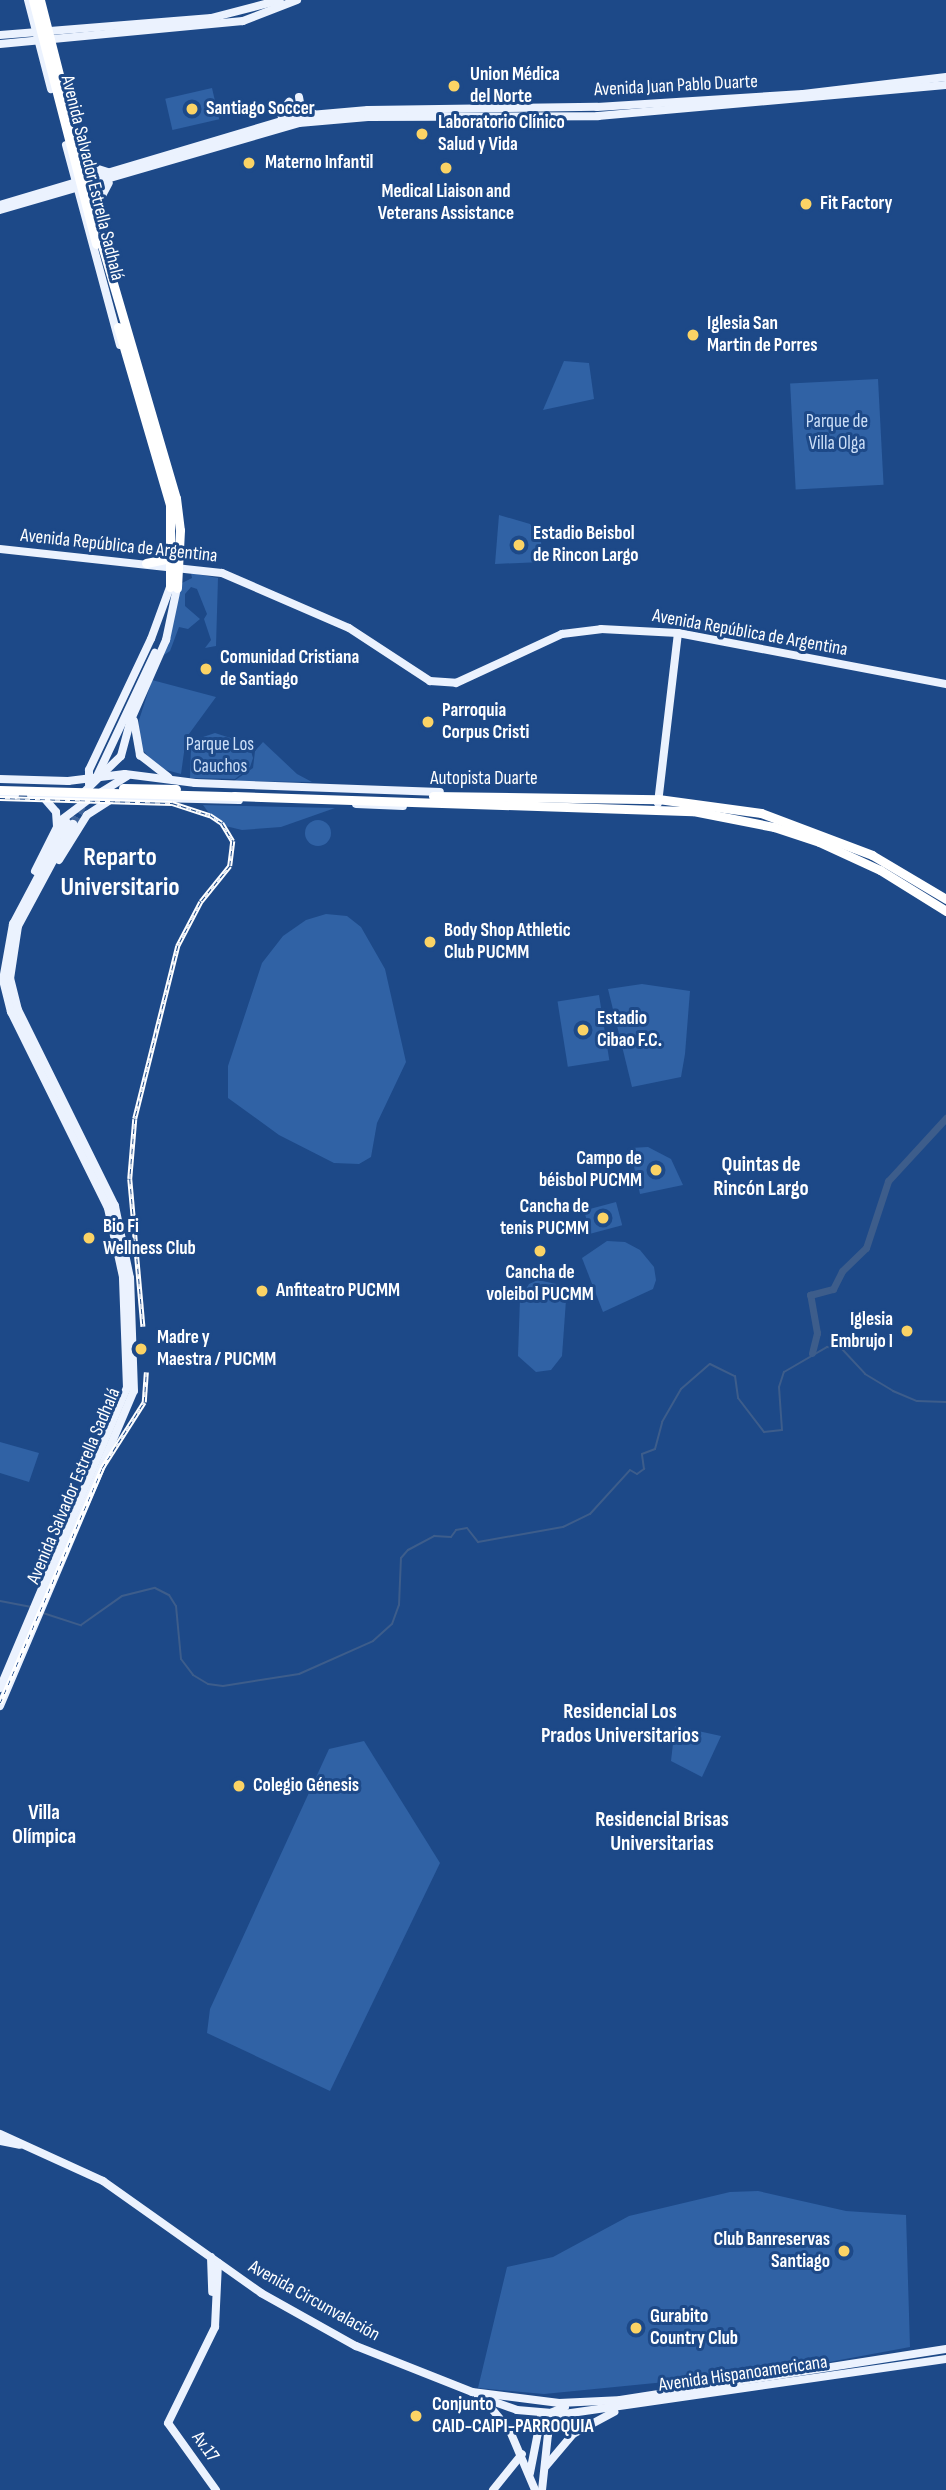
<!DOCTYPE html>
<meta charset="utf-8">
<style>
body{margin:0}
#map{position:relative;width:946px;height:2490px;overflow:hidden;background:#1d4988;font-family:"Sofia Sans Condensed",sans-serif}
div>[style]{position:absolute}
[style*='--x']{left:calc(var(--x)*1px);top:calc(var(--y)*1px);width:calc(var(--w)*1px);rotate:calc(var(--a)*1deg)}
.green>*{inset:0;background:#3062a5;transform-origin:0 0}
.round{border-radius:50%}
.stream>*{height:2px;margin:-1px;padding:0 1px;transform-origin:1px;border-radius:1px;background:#3d5d8b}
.river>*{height:7px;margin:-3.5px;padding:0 3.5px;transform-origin:3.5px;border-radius:3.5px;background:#3d5d8b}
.major-tunnel>*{height:8px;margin-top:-4px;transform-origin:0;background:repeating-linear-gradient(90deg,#3f649a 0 8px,transparent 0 12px)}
.major>*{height:8px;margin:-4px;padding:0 4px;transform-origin:4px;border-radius:4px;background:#ebf2fe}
.highway>*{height:9px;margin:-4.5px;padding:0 4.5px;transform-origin:4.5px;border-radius:4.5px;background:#fff}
.rail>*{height:4.5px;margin-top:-2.25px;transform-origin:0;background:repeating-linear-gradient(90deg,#1d4988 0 5px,#fff 0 10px);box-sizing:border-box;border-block:2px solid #fff}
.highway-bridge>*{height:9px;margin:-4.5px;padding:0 4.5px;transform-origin:4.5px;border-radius:4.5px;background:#fff}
.dots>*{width:19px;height:19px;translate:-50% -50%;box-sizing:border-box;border:4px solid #1d4988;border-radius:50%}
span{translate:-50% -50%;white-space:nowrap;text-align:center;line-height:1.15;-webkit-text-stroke:6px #1d4988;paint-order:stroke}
.poi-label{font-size:19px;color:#fff;font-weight:700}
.left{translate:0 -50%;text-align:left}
.right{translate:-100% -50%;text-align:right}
.street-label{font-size:19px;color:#fff}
.park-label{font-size:19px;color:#ccdff8}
.neighbourhood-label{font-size:21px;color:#fff;font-weight:700}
.district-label{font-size:26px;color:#fff;font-weight:700}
</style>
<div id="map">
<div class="green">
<i style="left:212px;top:88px;width:32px;height:48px;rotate:77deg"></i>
<i style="clip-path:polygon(564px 361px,589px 363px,594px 399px,543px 410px)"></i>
<i style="left:878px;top:379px;width:106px;height:88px;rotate:87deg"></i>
<i style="clip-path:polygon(499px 515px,530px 524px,541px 540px,542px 562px,495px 564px)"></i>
<i style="clip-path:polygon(191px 573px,218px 578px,216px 646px,205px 648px,211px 640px,204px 619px,207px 614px,197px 589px,191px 587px,185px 594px,185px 606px,200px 619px,188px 629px,179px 627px,170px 651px,164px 655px,182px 583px,192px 578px)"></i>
<i style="clip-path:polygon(152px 680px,216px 697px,186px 738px,181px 774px,159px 768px,140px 747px,139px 720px)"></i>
<i style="clip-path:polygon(215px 733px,249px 744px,253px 758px,250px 767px,235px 779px,190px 778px,191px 748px,200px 738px)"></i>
<i style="clip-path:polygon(263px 742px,297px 774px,312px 782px,234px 781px,253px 768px,255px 751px)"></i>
<i style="clip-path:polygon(203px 805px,335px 808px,281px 827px,242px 830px,217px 824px)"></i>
<i class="round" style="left:305px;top:820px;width:26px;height:26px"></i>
<i style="clip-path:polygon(326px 914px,347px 916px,361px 927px,385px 969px,406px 1062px,377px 1123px,371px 1157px,359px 1164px,334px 1163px,279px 1135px,228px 1098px,228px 1066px,262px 963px,283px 936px,306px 920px)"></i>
<i style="clip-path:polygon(642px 984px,690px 991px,685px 1054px,681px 1077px,632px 1087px,608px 989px)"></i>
<i style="left:599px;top:995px;width:66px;height:42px;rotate:81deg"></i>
<i style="clip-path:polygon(648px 1147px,671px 1159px,683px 1185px,640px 1194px,630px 1148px)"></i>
<i style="left:616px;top:1202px;width:24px;height:33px;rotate:75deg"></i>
<i style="clip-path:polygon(607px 1241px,625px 1242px,640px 1250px,654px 1267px,656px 1280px,653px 1289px,603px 1312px,582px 1258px)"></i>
<i style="clip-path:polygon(538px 1280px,556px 1284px,566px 1300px,562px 1356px,551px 1370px,536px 1372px,518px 1356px,520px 1298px,529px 1284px)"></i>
<i style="clip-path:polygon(0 1442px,39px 1453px,29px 1482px,0 1473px)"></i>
<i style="clip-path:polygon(675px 1726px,721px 1736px,702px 1777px,671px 1761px)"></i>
<i style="clip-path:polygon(364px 1741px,440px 1863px,330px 2091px,207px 2033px,210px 2009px,329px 1749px)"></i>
<i style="clip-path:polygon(758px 2191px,846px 2211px,906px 2215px,910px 2347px,786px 2370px,544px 2394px,478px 2388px,507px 2267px,553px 2257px,629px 2216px,730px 2192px)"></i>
</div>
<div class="stream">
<i style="--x:0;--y:1601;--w:32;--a:11"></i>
<i style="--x:43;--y:1613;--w:40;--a:18"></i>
<i style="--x:81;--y:1625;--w:50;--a:-35.3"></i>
<i style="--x:122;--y:1596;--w:34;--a:-14"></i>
<i style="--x:155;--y:1588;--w:16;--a:27"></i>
<i style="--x:169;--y:1595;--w:13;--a:58"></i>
<i style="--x:176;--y:1606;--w:53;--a:84.6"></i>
<i style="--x:181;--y:1659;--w:20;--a:53"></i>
<i style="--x:193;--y:1675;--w:17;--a:31"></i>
<i style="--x:208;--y:1684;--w:15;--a:8"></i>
<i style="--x:223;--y:1686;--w:77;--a:-9"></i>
<i style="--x:299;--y:1674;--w:81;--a:-24"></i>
<i style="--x:373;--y:1641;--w:25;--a:-42"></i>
<i style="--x:392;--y:1624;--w:20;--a:-70"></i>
<i style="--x:399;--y:1605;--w:47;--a:-87.6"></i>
<i style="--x:401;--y:1558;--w:11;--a:-49"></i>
<i style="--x:408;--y:1550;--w:30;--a:-28"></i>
<i style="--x:434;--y:1536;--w:17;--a:3"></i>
<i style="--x:451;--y:1537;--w:9;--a:-54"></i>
<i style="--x:456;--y:1530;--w:11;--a:-10"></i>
<i style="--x:467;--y:1528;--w:18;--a:52"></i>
<i style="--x:478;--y:1542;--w:86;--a:-10"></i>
<i style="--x:563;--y:1527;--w:30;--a:-26"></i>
<i style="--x:590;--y:1514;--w:59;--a:-47.7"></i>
<i style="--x:630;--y:1470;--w:8;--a:30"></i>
<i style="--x:637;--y:1474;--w:9;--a:-36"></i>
<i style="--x:644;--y:1469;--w:15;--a:-98"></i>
<i style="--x:642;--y:1454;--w:14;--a:-21"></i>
<i style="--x:655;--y:1449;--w:28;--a:-75"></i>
<i style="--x:662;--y:1422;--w:38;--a:-60"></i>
<i style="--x:681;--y:1389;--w:38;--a:-41"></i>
<i style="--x:710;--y:1364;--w:28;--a:26"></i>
<i style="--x:735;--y:1376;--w:22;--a:82"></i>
<i style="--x:738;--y:1398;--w:43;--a:52.6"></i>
<i style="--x:764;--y:1432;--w:18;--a:-6"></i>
<i style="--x:782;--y:1430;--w:43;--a:-94"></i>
<i style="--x:779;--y:1387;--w:16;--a:-72"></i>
<i style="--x:784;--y:1372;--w:50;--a:-30.2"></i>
<i style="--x:827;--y:1347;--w:15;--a:8"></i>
<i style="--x:842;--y:1349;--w:34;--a:47"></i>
<i style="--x:865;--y:1374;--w:33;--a:31"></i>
<i style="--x:893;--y:1391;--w:26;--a:23"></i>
<i style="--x:917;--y:1401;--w:29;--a:2"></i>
</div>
<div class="river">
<i style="--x:812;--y:1353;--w:21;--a:-76"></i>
<i style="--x:817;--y:1333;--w:39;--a:-100"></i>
<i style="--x:810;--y:1295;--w:24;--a:-15"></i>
<i style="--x:833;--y:1289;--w:20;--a:-63"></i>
<i style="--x:842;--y:1271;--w:33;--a:-44"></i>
<i style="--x:866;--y:1248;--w:71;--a:-71.8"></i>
<i style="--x:888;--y:1181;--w:86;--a:-47.4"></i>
</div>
<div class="major-tunnel">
<i style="--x:73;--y:824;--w:25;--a:-63"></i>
</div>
<div class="major">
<i style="--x:28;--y:0;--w:92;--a:75.5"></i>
<i style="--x:0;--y:35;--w:212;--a:-4.6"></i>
<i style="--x:211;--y:18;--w:71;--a:-14.6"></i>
<i style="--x:0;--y:44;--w:244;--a:-5.4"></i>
<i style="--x:243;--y:21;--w:58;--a:-21.3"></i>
<i style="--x:299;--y:97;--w:11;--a:80"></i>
<i style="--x:301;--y:108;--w:13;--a:23"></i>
<i style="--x:283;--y:123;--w:10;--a:-101"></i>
<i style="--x:281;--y:113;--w:14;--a:-54"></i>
<i style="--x:66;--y:145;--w:207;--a:74.9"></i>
<i style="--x:84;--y:158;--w:12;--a:48"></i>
<i style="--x:92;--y:167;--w:19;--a:18"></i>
<i style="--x:0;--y:205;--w:312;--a:-16.6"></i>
<i style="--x:299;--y:116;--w:69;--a:-5"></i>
<i style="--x:368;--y:110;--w:229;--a:-0.8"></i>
<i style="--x:597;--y:107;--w:206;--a:-3.6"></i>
<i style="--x:803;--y:94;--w:144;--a:-6.8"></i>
<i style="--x:96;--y:207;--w:27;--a:-62"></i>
<i style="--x:0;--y:210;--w:311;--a:-16.2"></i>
<i style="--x:299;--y:123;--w:69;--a:-5"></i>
<i style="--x:368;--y:117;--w:230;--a:-0.2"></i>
<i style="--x:598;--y:116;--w:349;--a:-5.1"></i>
<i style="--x:98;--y:214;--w:42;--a:75"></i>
<i style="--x:0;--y:549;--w:223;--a:6.2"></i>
<i style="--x:222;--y:573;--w:138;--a:23.4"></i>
<i style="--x:349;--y:628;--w:97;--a:33.2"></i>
<i style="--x:430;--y:681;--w:26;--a:4"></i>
<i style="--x:456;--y:683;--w:117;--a:-24.8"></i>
<i style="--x:562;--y:634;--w:39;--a:-7"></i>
<i style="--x:601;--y:629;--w:77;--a:3"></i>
<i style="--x:678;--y:633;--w:273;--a:10.8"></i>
<i style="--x:134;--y:721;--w:35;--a:80"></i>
<i style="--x:140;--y:755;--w:36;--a:38"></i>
<i style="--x:98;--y:774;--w:134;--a:-64.8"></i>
<i style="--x:0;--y:779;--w:68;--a:1.7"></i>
<i style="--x:68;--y:781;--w:57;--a:-7"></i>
<i style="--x:125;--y:774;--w:71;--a:7.3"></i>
<i style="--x:195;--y:783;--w:245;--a:2.1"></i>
<i style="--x:89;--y:784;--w:14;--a:-90"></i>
<i style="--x:89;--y:770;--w:145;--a:-64.7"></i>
<i style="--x:151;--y:639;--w:55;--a:-69.9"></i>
<i style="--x:100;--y:793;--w:32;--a:-32"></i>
<i style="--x:0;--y:794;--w:15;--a:4"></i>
<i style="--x:82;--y:794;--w:54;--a:-44.3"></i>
<i style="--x:121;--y:756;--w:35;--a:-75"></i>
<i style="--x:130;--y:722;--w:90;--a:-66.3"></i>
<i style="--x:166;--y:640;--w:53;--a:-78.1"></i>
<i style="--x:31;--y:795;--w:208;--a:1.4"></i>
<i style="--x:44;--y:798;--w:18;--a:49"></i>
<i style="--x:56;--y:812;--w:14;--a:86"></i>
<i style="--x:658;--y:803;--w:171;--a:-83.3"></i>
<i style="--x:356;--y:804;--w:47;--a:2.4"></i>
<i style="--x:59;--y:860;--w:53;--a:-58.1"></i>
<i style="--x:87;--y:815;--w:27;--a:-33"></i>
<i style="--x:35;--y:871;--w:56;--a:-63.4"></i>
<i style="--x:60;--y:821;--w:36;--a:-37"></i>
<i style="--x:0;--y:1688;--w:326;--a:-67.1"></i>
<i style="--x:127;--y:1388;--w:111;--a:-92.1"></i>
<i style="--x:123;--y:1277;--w:71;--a:-102.3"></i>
<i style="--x:108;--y:1208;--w:219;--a:-116.3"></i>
<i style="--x:11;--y:1012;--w:33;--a:-104"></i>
<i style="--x:3;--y:980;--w:57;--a:-79.9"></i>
<i style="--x:13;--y:924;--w:115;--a:-62.1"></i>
<i style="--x:0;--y:1706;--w:342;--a:-67"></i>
<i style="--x:134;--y:1391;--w:113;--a:-92"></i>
<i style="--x:130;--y:1278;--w:74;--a:-101.8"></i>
<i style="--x:115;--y:1206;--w:219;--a:-116.3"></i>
<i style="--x:18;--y:1010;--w:32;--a:-104"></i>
<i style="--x:10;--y:979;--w:54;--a:-81.4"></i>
<i style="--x:18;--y:926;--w:116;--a:-61.7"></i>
<i style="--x:0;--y:2134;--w:113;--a:24.5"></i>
<i style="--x:103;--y:2181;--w:194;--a:35.3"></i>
<i style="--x:261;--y:2293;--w:109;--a:29.2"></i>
<i style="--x:356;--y:2346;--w:125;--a:21.6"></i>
<i style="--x:472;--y:2392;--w:88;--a:7.2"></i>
<i style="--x:559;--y:2403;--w:64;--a:-2.7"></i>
<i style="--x:0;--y:2141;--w:20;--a:11"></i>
<i style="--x:211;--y:2257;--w:35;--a:88"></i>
<i style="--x:478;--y:2396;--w:41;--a:19.7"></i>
<i style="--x:517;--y:2410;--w:47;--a:4.9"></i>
<i style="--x:564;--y:2414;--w:386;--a:-8.2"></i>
<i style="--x:620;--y:2400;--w:330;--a:-8.9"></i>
<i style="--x:486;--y:2402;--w:38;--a:50"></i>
<i style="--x:510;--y:2431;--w:64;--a:67"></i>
<i style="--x:542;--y:2413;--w:22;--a:74"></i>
<i style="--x:548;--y:2434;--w:56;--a:96.1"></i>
<i style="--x:546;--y:2466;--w:42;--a:-49.8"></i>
<i style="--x:573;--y:2434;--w:47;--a:-28.2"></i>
<i style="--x:530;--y:2473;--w:57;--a:-78.9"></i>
<i style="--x:541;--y:2417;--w:26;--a:-23"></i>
<i style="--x:216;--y:2490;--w:82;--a:-125.6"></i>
<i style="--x:168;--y:2423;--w:107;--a:-63.9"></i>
<i style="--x:215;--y:2327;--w:64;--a:-87.3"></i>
<i style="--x:493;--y:2490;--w:46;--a:-51.1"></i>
</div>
<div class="highway">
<i style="--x:101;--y:242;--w:267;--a:73.7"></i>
<i style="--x:176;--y:498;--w:32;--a:83"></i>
<i style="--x:180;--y:530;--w:58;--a:93"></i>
<i style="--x:118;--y:327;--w:185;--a:73.7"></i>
<i style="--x:170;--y:505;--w:82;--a:90"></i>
<i style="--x:146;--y:563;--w:20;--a:-11"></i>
<i style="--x:166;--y:559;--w:11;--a:-75"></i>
<i style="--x:234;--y:796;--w:459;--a:1.9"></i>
<i style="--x:693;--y:811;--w:83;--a:11.2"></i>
<i style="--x:774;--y:827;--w:47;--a:18.4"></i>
<i style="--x:819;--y:842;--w:67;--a:24.7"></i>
<i style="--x:880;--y:870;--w:78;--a:31.8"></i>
<i style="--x:433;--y:796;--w:225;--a:0.8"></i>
<i style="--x:658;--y:799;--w:104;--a:7.7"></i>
<i style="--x:761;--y:813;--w:119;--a:20.7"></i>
<i style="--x:872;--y:855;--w:86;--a:30.7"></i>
</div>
<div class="rail">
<i style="--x:0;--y:798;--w:172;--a:1.7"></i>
<i style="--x:172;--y:803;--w:40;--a:18"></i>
<i style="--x:210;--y:815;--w:14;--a:34"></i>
<i style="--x:222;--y:823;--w:21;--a:59"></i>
<i style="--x:233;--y:841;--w:25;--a:97"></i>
<i style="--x:230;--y:866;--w:46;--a:128.9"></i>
<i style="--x:201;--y:902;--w:50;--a:117.6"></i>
<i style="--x:178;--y:946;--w:178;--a:104"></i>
<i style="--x:135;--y:1119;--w:60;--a:94.8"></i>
<i style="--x:130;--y:1179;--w:148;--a:84.9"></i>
<i style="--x:0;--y:1703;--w:256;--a:-66.5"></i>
<i style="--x:102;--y:1468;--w:78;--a:-57.5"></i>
<i style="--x:144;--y:1402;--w:30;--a:-86"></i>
</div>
<div class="highway-bridge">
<i style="--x:33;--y:0;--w:252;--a:75.5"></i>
<i style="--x:40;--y:0;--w:227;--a:75.7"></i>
<i style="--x:123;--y:788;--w:53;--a:1.1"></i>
<i style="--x:0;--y:790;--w:234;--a:1.5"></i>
</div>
<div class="dots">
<i style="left:454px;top:86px;background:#fbd365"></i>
<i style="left:192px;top:109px;background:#fbd365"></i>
<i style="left:422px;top:134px;background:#fbd365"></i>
<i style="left:249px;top:163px;background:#fbd365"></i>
<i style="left:446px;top:168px;background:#fbd365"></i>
<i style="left:806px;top:204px;background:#fbd365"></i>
<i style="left:693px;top:335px;background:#fbd365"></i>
<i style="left:519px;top:545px;background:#fbd365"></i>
<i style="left:206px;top:669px;background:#fbd365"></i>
<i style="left:428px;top:722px;background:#fbd365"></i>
<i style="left:430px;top:942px;background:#fbd365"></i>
<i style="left:583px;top:1030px;background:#fbd365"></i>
<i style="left:656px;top:1170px;background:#fbd365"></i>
<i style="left:603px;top:1218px;background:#fbd365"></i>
<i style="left:89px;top:1238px;background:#fbd365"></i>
<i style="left:540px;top:1251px;background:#fbd365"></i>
<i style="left:262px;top:1291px;background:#fbd365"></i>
<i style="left:907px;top:1331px;background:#fbd365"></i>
<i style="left:141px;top:1349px;background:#fbd365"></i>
<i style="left:239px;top:1786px;background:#fbd365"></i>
<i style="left:844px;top:2251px;background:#fbd365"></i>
<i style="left:636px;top:2328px;background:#fbd365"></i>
<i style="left:416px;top:2416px;background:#fbd365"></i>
</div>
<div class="poi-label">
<span class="left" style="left:470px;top:86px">Union Médica<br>del Norte</span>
<span class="left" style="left:206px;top:109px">Santiago Soccer</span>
<span class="left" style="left:438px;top:134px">Laboratorio Clínico<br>Salud y Vida</span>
<span class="left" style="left:265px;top:163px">Materno Infantil</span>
<span style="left:446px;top:203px">Medical Liaison and<br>Veterans Assistance</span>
<span class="left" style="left:820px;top:204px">Fit Factory</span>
<span class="left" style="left:707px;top:335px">Iglesia San<br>Martin de Porres</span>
<span class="left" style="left:533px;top:545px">Estadio Beisbol<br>de Rincon Largo</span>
<span class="left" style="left:220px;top:669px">Comunidad Cristiana<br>de Santiago</span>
<span class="left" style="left:442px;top:722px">Parroquia<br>Corpus Cristi</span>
<span class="left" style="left:444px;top:942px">Body Shop Athletic<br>Club PUCMM</span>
<span class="left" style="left:597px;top:1030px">Estadio<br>Cibao F.C.</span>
<span class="right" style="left:642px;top:1170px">Campo de<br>béisbol PUCMM</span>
<span class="right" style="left:589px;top:1218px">Cancha de<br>tenis PUCMM</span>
<span class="left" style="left:103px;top:1238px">Bio Fi<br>Wellness Club</span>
<span style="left:540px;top:1284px">Cancha de<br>voleibol PUCMM</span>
<span class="left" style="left:276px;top:1291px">Anfiteatro PUCMM</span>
<span class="right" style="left:893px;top:1331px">Iglesia<br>Embrujo I</span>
<span class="left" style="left:157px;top:1349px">Madre y<br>Maestra / PUCMM</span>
<span class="left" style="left:253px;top:1786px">Colegio Génesis</span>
<span class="right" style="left:830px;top:2251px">Club Banreservas<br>Santiago</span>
<span class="left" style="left:650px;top:2328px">Gurabito<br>Country Club</span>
<span class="left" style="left:432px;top:2416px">Conjunto<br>CAID-CAIPI-PARROQUIA</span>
</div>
<div class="street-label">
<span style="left:676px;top:86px;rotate:-3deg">Avenida Juan Pablo Duarte</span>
<span style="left:92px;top:178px;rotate:76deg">Avenida Salvador Estrella Sadhalá</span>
<span style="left:119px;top:546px;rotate:6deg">Avenida República de Argentina</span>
<span style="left:750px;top:633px;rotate:10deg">Avenida República de Argentina</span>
<span style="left:484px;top:779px">Autopista Duarte</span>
<span style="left:74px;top:1486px;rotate:-67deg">Avenida Salvador Estrella Sadhalá</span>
<span style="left:314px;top:2301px;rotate:29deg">Avenida Circunvalación</span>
<span style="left:743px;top:2374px;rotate:-8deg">Avenida Hispanoamericana</span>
<span style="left:205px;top:2447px;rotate:54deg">Av.17</span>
</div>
<div class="park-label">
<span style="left:837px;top:433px">Parque de<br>Villa Olga</span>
<span style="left:220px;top:756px">Parque Los<br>Cauchos</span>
</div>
<div class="neighbourhood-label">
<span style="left:761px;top:1177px">Quintas de<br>Rincón Largo</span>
<span style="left:620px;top:1724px">Residencial Los<br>Prados Universitarios</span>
<span style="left:44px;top:1825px">Villa<br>Olímpica</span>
<span style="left:662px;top:1832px">Residencial Brisas<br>Universitarias</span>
</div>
<div class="district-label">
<span style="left:120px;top:873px">Reparto<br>Universitario</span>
</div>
</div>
